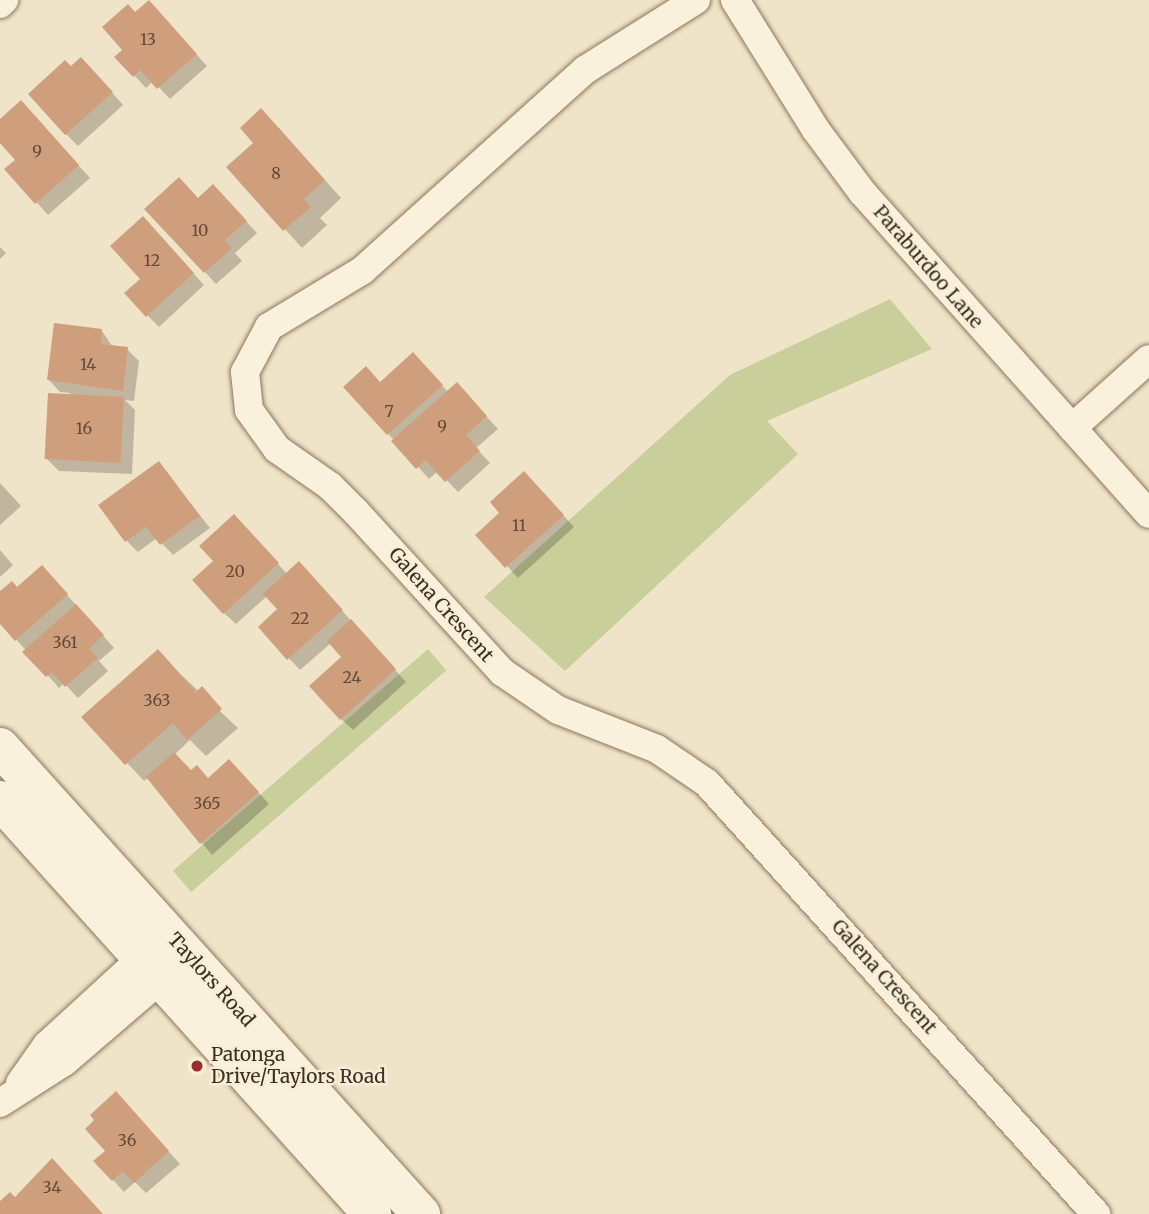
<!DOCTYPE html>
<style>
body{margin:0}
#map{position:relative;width:1149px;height:1214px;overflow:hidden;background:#f0e4c8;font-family:Merriweather,serif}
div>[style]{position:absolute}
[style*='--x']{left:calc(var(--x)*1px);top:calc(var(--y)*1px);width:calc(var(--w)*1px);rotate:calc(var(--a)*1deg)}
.green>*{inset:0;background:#c9cf9b;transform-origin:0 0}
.shadow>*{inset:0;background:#0003}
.building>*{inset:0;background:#cf9f7d;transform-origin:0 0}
.roads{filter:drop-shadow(0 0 2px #8d765c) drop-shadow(0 0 2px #8d765c)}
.minor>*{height:28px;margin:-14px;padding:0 14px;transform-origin:14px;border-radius:14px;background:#faf1dc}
.secondary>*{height:38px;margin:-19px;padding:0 19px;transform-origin:19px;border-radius:19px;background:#faf1dc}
.dots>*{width:19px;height:19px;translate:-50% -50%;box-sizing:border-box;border:4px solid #f7eed8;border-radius:50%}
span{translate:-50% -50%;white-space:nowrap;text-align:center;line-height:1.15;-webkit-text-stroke:5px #f7eed8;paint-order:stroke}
.number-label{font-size:16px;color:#624a37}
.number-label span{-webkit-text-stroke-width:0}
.street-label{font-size:19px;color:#3d2e20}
.poi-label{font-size:19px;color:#3d2e20}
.left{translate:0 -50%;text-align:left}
</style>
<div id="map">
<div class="green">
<i style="clip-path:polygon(890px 299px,932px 349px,767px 421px,798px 454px,565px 671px,484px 597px,730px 375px)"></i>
<i style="left:428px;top:649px;width:28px;height:338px;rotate:49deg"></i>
</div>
<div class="shadow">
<i style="clip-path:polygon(135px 14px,160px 14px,207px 66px,170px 99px,153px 81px,146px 88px,117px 57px,125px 50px)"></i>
<i style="clip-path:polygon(71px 69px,93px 71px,123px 105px,78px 146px,66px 134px)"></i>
<i style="clip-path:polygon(33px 114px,90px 178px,48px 215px,7px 169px,17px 160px,0 141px,0 121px)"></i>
<i style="clip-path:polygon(279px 128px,341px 198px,320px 218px,327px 225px,302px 248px,229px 167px)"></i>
<i style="clip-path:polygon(225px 198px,257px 233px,235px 253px,242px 261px,216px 284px,205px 272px,199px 200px)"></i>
<i style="clip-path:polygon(154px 230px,204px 285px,159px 327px,147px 315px,142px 280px)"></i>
<i style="clip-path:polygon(0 247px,6px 253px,0 259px)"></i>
<i style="clip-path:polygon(102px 331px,113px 347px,127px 349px,139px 361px,134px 401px,125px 400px,135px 410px,132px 474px,59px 471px,47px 459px,70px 393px,60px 392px,49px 380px)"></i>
<i style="clip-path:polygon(425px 366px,448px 392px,468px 396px,498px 429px,476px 448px,490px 463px,458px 492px,438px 471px,429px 479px,346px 387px,380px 384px)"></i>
<i style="clip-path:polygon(159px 463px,210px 528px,173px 555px,157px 538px,138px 552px,127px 541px)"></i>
<i style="clip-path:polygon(0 483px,21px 506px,0 525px)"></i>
<i style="clip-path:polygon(536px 485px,574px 527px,518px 578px,507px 566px,502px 513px)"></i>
<i style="clip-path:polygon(246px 528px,287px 574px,310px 575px,406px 682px,353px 730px,341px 719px,344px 657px,331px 643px,300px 670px,260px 627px,279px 610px,267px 596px,236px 624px,224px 613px)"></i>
<i style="clip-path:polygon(0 550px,13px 565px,0 577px)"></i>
<i style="clip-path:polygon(53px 579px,114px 648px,99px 661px,108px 671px,78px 698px,64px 683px,59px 688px,0 621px,0 593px)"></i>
<i style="clip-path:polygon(175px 669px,238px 728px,206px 756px,190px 740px,175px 754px,191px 772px,209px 780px,241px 773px,269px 804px,212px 855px,148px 778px,144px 781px,84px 717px)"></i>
<i style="clip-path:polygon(127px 1105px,180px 1164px,146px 1193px,135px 1182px,124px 1192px,96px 1161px,107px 1151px)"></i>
</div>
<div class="building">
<i style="clip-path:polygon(149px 0,197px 54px,157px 89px,140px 70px,133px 77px,114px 57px,122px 50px,102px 27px,128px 4px,135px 12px)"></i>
<i style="clip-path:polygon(81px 57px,113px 92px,65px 135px,28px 94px,65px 60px,71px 66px)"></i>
<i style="clip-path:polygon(21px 100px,79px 165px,35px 204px,4px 169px,15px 160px,0 143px,0 119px)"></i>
<i style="clip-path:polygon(261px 108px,325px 180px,304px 199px,311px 207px,283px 231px,226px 167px,253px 143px,240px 128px)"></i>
<i style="clip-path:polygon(179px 177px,198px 198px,213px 184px,247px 221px,225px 240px,232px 248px,204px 273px,144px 209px)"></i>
<i style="clip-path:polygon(143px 216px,194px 273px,146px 317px,124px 293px,140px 279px,110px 246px)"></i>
<i style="clip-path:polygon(54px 323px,102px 329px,101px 344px,128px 347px,123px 391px,47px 380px)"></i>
<i style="clip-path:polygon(413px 352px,443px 385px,387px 435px,343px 387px,366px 366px,380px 382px)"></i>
<i style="clip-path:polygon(457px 382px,487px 416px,466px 435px,480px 451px,445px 482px,425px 460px,416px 469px,391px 441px)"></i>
<i style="left:48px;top:393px;width:76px;height:66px;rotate:3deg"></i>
<i style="clip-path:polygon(159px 461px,200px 516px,160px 545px,146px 527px,125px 542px,98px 505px)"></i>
<i style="clip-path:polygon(524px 471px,564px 515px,505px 568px,475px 535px,499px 513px,490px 502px)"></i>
<i style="clip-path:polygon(234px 514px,279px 563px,223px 614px,192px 580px,213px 561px,199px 546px)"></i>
<i style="clip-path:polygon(299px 561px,343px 610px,287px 660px,258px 627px,277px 609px,263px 594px)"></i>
<i style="clip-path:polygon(42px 565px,68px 594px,15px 641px,0 624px,0 591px,12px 581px,17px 587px)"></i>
<i style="clip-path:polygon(76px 604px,104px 635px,89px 649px,98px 658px,65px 687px,52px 672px,46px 677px,22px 652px)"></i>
<i style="clip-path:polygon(351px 619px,396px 669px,340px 720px,309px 686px,341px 657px,327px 641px)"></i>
<i style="clip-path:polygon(158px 649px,196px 692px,202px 686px,222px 709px,187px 740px,173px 723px,125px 765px,81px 717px)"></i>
<i style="clip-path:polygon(174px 752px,191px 770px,197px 765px,208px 778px,229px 759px,259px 792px,200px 844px,146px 777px)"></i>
<i style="clip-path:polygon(116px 1091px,169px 1151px,134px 1183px,123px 1171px,112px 1181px,93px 1161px,105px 1151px,85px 1129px,94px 1120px,90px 1115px)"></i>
<i style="clip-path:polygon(52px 1158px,103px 1214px,0 1214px,0 1201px,10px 1192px,15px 1197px)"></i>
</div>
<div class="roads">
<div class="minor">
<i style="--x:696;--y:0;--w:131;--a:147.8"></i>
<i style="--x:585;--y:70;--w:299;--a:138"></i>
<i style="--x:363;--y:270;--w:110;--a:148.8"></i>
<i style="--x:269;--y:327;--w:51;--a:118.1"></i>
<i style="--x:245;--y:372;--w:38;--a:84"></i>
<i style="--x:249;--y:410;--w:48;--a:54.3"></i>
<i style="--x:277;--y:449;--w:65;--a:34.9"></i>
<i style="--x:330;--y:486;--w:37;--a:45"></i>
<i style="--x:356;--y:512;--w:217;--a:47.6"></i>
<i style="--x:502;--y:672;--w:68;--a:34.2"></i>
<i style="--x:558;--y:710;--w:106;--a:21.5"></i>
<i style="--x:657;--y:749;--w:60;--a:34.2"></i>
<i style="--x:707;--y:783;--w:581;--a:47.93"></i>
<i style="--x:735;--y:0;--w:153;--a:58.1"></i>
<i style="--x:816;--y:130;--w:77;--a:53.4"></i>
<i style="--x:862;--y:192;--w:431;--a:48.3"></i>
<i style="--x:0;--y:4;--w:6;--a:-45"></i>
<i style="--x:1072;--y:428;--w:103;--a:-41.9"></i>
<i style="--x:20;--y:1083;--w:47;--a:-54.6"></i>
<i style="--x:47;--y:1045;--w:129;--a:-42.5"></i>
<i style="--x:0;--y:1103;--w:76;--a:-32.6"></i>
<i style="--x:64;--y:1062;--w:128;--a:-40.6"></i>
</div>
<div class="secondary">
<i style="--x:0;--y:747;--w:629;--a:47.97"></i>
<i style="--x:0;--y:800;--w:557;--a:48.06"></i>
</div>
</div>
<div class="dots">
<i style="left:197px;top:1066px;background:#9e2a2b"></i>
</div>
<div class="number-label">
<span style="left:148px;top:39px">13</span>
<span style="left:37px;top:151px">9</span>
<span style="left:276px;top:173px">8</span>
<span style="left:200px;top:230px">10</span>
<span style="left:152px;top:260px">12</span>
<span style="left:88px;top:364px">14</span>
<span style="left:389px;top:411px">7</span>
<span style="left:442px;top:426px">9</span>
<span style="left:84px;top:428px">16</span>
<span style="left:519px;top:525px">11</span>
<span style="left:235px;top:571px">20</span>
<span style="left:300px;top:618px">22</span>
<span style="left:65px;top:642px">361</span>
<span style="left:352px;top:677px">24</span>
<span style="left:157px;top:700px">363</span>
<span style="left:207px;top:803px">365</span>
<span style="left:127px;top:1140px">36</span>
<span style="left:52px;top:1187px">34</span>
</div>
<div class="street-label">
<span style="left:928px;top:267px;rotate:49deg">Paraburdoo Lane</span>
<span style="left:441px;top:605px;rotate:48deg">Galena Crescent</span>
<span style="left:884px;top:977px;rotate:48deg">Galena Crescent</span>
<span style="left:211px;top:980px;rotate:48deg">Taylors Road</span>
</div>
<div class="poi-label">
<span class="left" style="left:211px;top:1066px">Patonga<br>Drive/Taylors Road</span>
</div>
</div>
